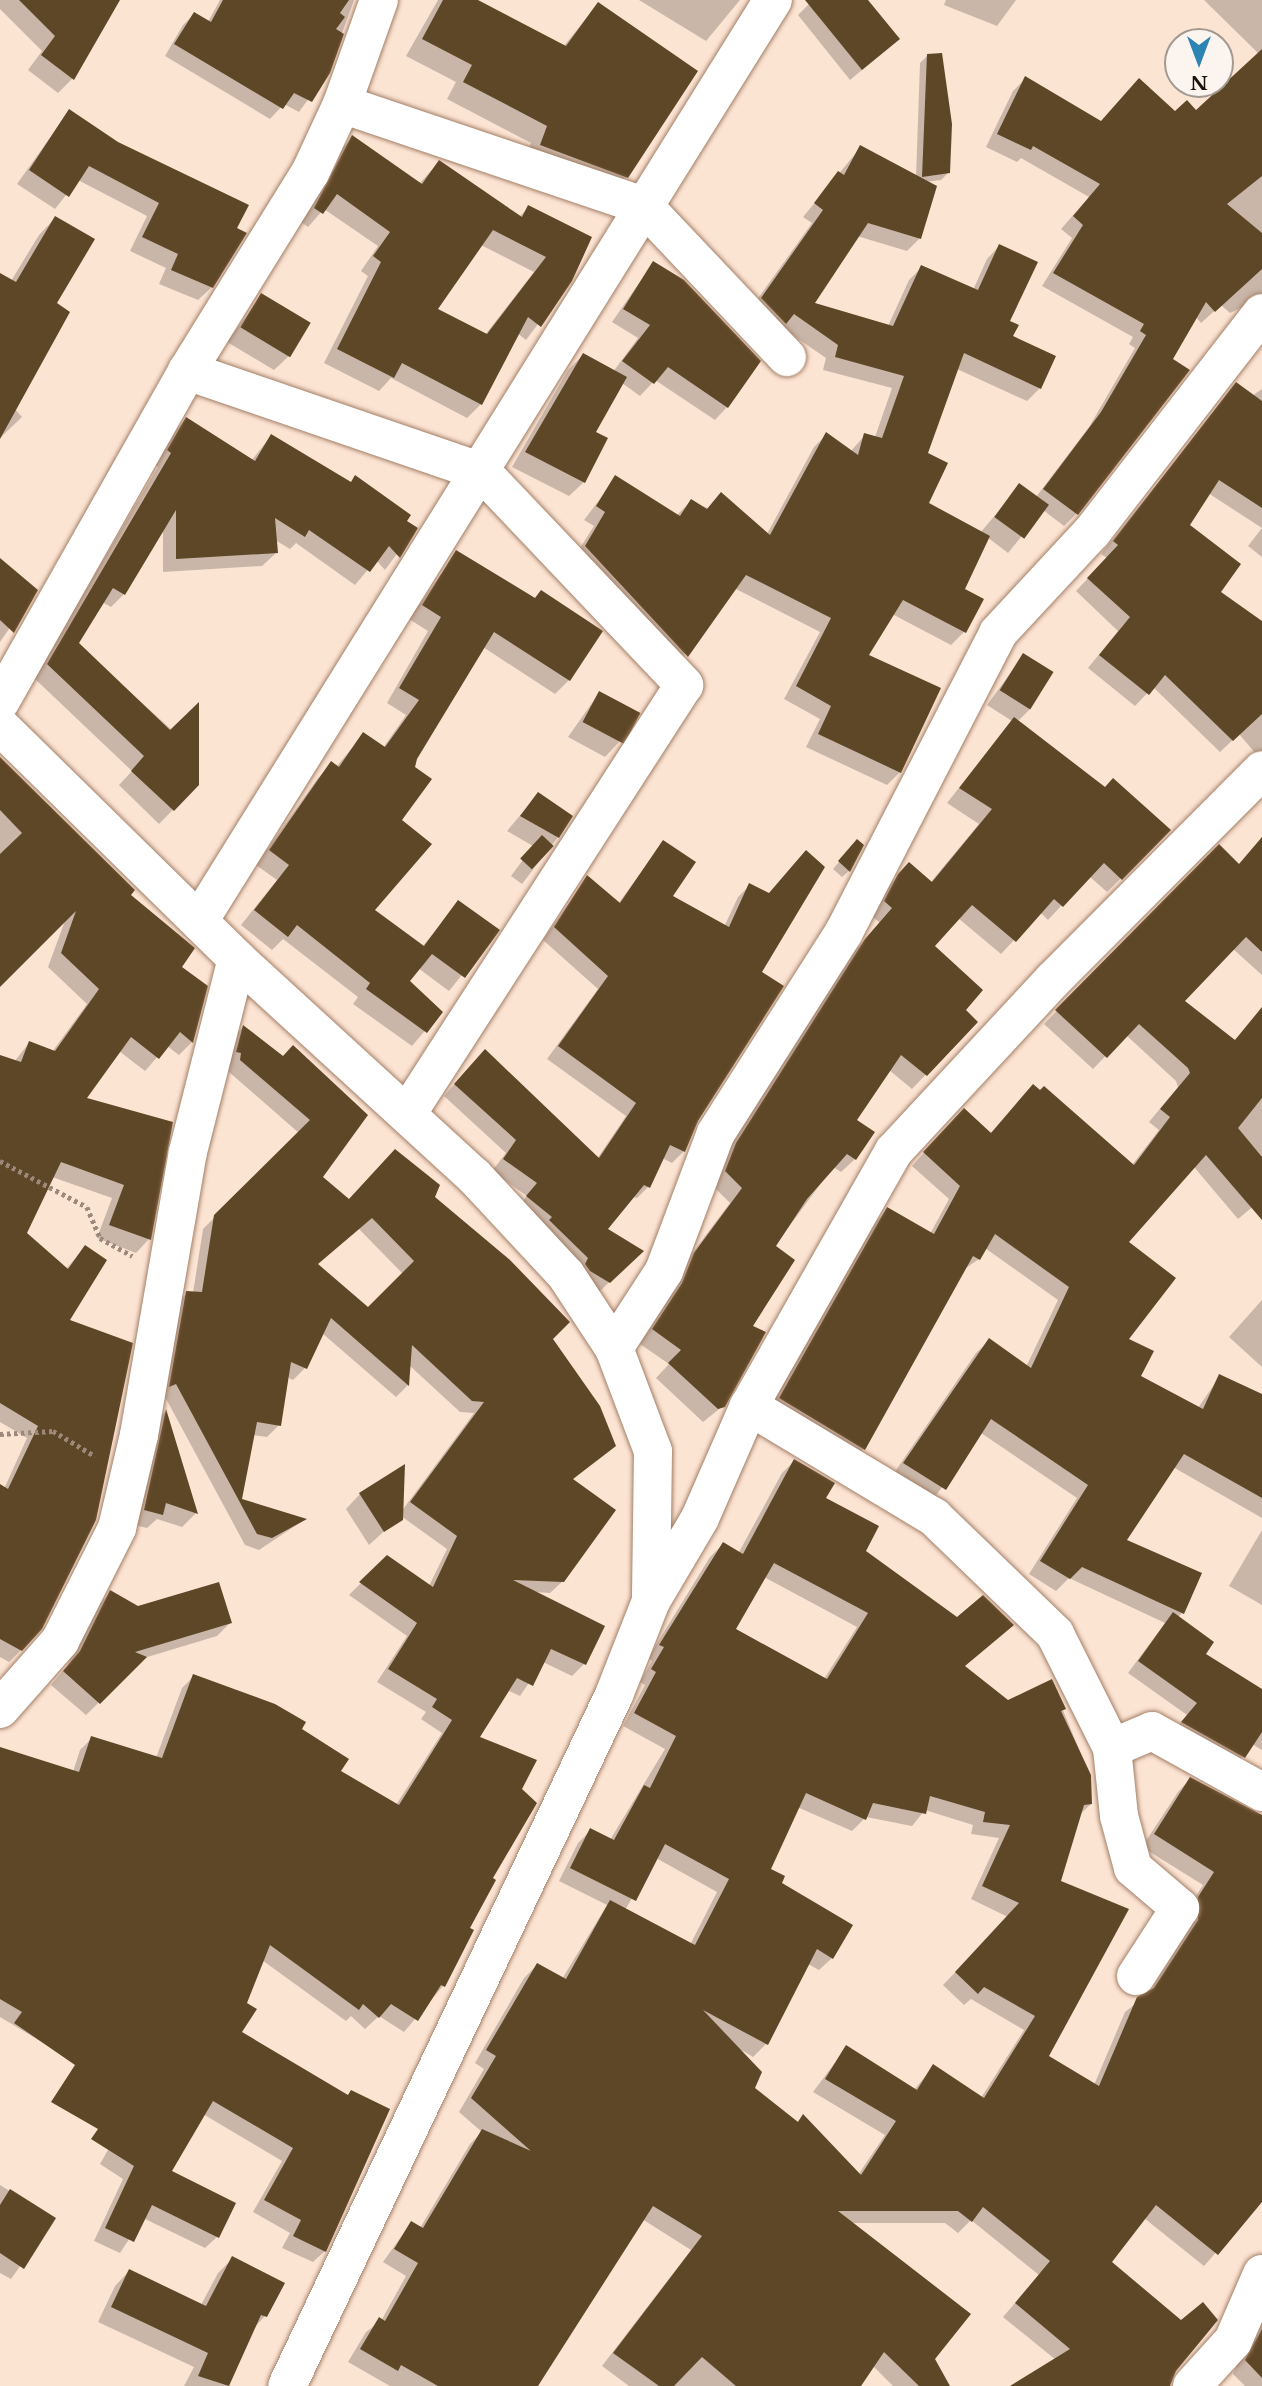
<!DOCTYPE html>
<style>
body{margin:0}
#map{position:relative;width:1262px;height:2386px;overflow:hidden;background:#fce4d3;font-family:"Libre Baskerville",serif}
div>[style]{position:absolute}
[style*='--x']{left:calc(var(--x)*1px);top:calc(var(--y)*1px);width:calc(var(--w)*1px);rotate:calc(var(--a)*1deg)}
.shadow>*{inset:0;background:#0003}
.building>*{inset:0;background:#5e4726;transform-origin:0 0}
.path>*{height:4.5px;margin-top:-2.25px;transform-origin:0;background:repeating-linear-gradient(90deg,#9c897b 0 3.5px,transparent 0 7px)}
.roads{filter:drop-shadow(0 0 2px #a37f66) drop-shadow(0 0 2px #a37f66)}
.minor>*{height:38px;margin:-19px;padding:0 19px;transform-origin:19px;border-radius:19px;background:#fff}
.secondary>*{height:38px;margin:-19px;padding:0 19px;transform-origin:19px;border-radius:19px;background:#fff}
span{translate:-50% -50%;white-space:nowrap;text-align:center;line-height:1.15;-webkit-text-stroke:7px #fcf4ef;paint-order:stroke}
.north{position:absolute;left:1164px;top:28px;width:70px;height:70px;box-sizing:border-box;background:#fcf4ef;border:2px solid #a39992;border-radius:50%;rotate:180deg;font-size:19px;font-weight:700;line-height:28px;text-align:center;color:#1d1007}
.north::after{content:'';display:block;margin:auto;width:24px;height:32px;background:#2c84b3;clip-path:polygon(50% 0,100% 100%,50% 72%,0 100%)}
</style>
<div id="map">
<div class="shadow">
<i style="clip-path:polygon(0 0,118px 0,72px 79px,58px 93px,28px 70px,42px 51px,0 9px)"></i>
<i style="clip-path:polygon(220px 0,354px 0,328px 72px,299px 112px,284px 104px,270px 119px,165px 56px,183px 25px,194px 14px,208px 22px)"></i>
<i style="clip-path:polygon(438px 0,474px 0,563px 47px,598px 4px,627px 176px,610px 193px,524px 162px,531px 143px,447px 99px,456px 82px,406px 56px)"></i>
<i style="clip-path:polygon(639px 0,740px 0,706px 41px)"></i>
<i style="clip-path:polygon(813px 0,865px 0,887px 49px,850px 80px,798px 15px)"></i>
<i style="clip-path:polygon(946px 0,1016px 0,997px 26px,944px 5px)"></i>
<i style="clip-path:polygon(1204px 0,1262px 0,1262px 311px,1251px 303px,1230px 313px,1221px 305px,1201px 323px,1195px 316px,1076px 514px,1064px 526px,1043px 510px,1008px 553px,987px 537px,963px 589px,982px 599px,964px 632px,951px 645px,892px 614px,866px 656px,900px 772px,887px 785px,806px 747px,820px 719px,784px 699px,820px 632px,734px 588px,674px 668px,573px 559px,594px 526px,584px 520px,616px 478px,677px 515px,691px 501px,767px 534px,814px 447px,827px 434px,851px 451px,865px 435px,875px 437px,892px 388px,823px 370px,826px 358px,781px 327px,749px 311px,812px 223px,803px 217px,860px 148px,916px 177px,920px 63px,927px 56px,948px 173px,941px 180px,925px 182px,920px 238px,907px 251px,857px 236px,812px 304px,888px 326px,909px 280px,922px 267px,973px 290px,987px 259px,999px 246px,1011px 337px,1040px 388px,1027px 401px,957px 369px,926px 454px,927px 504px,980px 533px,1020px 486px,1036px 497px,1089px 427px,1135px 348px,1129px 344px,1133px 337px,1042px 286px,1072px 238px,1061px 229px,1089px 197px,1021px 158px,1017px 162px,986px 147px,1013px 91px,1025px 79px,1100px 123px,1196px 112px,1259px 54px)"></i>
<i style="clip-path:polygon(69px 111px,118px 143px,247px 205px,212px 287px,198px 300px,159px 284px,166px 268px,130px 251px,147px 216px,78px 180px,55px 209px,17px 184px)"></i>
<i style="clip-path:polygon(evenodd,352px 138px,419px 184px,439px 162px,519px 217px,529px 207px,571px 280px,526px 340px,517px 333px,481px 404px,467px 418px,391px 378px,379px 391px,324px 363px,368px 276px,361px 271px,378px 246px,324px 209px,308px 227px,301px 222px,338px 152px,352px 138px,481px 245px,534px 272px,485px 335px,436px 310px,481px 245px)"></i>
<i style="clip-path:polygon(55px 218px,54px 303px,15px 409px,22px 417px,0 438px,0 286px,11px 281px,39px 235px)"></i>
<i style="clip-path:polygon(653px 263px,727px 407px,715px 420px,655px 380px,640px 396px,622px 383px,594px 433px,584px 482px,569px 496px,512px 467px,568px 370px,583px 355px,613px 372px,638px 338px,612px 322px)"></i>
<i style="clip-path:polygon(261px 296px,289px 356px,274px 370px,227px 342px)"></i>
<i style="clip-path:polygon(1237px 384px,1252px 396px,1262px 389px,1262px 557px,1248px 546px,1262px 528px,1208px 493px,1187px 525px,1218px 593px,1262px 623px,1262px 761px,1239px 734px,1220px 752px,1153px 687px,1135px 706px,1088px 668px,1118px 631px,1076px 591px,1107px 558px,1101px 554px)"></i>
<i style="clip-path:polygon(186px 419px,251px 461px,271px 436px,416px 528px,385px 570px,376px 560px,355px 585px,296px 543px,290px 549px,275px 540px,276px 553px,262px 566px,163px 572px,163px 528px,124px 594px,111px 607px,102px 602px,77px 644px,173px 731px,197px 785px,159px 824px,119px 785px,132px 771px,34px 678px,158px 467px,155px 464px,173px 433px)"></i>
<i style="clip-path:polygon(456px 553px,569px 680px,555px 694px,483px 647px,415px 758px,373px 911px,422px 947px,459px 902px,498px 930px,449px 991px,418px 968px,407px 981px,441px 1012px,412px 1046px,353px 1004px,358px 997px,283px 939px,272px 950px,241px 925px,277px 880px,256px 865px,318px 778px,332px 764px,336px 767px,364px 734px,383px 748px,406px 715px,387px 703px,428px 631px,409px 619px)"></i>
<i style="clip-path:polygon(0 569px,36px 590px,0 642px)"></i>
<i style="clip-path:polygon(1023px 656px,1030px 709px,1017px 722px,1104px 789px,1169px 830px,1107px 892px,1089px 876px,1048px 920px,1040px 912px,1001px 954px,958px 918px,932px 946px,963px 1010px,976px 1022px,912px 1089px,889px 1070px,854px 1121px,855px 1159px,841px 1172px,833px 1167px,774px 1247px,723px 1406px,703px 1422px,656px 1378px,669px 1364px,640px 1344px,669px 1298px,681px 1268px,730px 1203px,712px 1185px,722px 1158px,851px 955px,880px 923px,872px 916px,885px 890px,909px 864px,930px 883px,979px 824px,947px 803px,1012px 721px,987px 705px)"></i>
<i style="clip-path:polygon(599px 693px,619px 742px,605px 757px,568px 737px)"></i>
<i style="clip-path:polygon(0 760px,128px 895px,179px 967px,192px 1042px,179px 1055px,167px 1046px,145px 1071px,119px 1051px,84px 1099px,171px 1123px,149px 1239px,136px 1253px,97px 1238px,112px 1198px,52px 1177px,24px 1232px,66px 1269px,85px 1247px,67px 1321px,21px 1650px,9px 1662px,0 1657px,0 1486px,4px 1489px,27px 1438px,0 1422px,0 1057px,14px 1062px,29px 1043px,52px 1052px,87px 1004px,48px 967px,66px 918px,0 985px)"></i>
<i style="clip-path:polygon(538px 794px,558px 837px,522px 884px,511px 876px,533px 846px,507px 831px)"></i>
<i style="clip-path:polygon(1262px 838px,1262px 975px,1232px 948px,1182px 1001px,1233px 1042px,1262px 1011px,1262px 1199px,1238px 1219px,1194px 1167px,1126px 1242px,1126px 1340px,1139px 1377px,1198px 1408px,1220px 1376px,1262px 1396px,1262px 1518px,1173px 1467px,1124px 1541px,1182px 1613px,1177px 1618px,1203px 1655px,1262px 1691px,1262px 1750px,1252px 1744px,1233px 1768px,1172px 1734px,1187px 1715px,1128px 1673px,1165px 1623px,1069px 1578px,1056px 1591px,1029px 1574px,1077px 1498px,981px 1433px,932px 1501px,892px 1476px,976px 1353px,989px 1341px,1026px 1367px,1058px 1300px,985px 1248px,979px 1259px,963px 1270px,864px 1449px,851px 1461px,767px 1411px,875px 1222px,888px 1209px,930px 1234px,949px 1199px,912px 1166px,951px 1123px,1132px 1165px,1159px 1130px,1149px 1122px,1178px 1087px,1176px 1081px,1126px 1035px,1093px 1069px,1044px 1024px,1219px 847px,1238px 866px)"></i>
<i style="clip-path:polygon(663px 842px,671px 897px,724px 927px,738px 897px,749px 886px,759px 972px,684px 1151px,672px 1163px,662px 1158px,648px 1187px,637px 1198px,633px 1197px,605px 1230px,641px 1251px,597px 1294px,516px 1209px,527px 1196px,492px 1171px,506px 1153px,444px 1096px,473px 1063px,597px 1159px,626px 1116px,547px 1059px,598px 989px,543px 940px,587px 877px,618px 904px)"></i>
<i style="clip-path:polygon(851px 848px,849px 871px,842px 877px,833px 869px)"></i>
<i style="clip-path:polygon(evenodd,243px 1027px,365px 1116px,320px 1178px,349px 1201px,432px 1197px,551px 1339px,614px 1445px,572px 1480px,563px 1581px,550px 1593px,534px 1592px,584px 1664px,572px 1676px,543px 1662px,520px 1696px,507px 1690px,478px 1738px,520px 1790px,490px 1878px,467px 1929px,472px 1931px,443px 1986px,404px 2032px,379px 2016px,365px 2029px,351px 2016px,346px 2021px,262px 1960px,245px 2003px,240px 2032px,347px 2096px,325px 2251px,313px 2262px,282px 2248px,290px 2233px,253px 2212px,282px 2161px,203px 2114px,170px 2172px,217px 2237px,205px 2248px,143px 2218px,120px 2253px,94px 2241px,123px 2179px,100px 2164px,137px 2099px,0 2017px,0 1749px,73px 1772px,80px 1750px,92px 1738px,156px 1758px,182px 1688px,194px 1676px,299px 1730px,338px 1772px,396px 1805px,442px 1733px,421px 1719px,426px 1712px,377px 1682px,407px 1636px,349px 1595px,387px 1557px,429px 1586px,447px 1549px,401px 1516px,369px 1545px,346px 1509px,360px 1494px,401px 1512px,474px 1413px,460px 1412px,409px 1365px,408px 1385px,396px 1397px,322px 1333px,305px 1368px,293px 1380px,287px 1377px,279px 1425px,267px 1437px,253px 1435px,239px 1500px,304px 1520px,259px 1550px,245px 1545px,164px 1395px,175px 1305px,187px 1293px,193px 1293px,203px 1229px,299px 1133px,229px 1072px,231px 1039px,243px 1027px,359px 1229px,403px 1274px,368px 1310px,316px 1265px,359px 1229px)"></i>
<i style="clip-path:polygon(1262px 1300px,1262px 1367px,1229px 1337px)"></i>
<i style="clip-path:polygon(165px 1412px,196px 1513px,182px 1527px,157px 1519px,147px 1528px,130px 1524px,152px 1425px)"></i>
<i style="clip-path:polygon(evenodd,794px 1461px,863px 1552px,957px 1619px,999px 1637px,963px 1667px,1008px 1702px,1051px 1681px,1090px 1776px,1091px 1804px,1078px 1816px,1059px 1882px,1047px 2057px,1094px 2085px,1125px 2012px,1149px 1993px,1186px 1934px,1186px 1911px,1203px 1885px,1142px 1847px,1178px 1792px,1190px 1779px,1262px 1820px,1262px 2200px,1204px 2266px,1144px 2218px,1109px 2262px,1174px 2370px,1167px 2386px,1015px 2386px,1056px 2360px,1003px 2317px,1039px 2275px,971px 2220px,958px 2233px,945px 2223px,851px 2223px,948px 2386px,893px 2386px,873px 2366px,859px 2386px,629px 2386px,602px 2366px,691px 2250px,642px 2219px,536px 2386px,390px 2386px,348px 2362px,366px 2332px,381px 2321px,406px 2276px,383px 2262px,411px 2223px,420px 2228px,470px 2144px,482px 2132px,459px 2112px,484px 2069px,475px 2063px,524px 1978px,537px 1965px,562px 1979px,607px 1905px,559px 1881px,578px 1843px,591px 1830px,610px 1840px,665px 1749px,623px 1726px,645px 1685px,640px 1682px,652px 1661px,648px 1658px,710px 1557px,723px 1544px,738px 1554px,782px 1473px,794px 1461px,764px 1577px,857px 1627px,824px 1679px,734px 1630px,764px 1577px,794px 1461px,797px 1807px,852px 1831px,866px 1817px,912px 1826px,925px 1810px,973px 1825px,971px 1834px,999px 1838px,971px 1899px,1008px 1917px,943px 1985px,964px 2005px,971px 1999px,1024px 2030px,981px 2098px,933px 2067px,914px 2090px,846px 2048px,813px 2092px,885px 2135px,858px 2175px,802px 2117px,796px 2123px,752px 2089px,738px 2048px,753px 2057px,766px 2044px,808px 1964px,819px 1970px,832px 1958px,768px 1870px,797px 1807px,794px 1461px,656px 1858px,717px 1892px,690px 1945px,625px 1910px,656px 1858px)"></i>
<i style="clip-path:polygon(1262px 1530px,1262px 1605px,1229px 1586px)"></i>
<i style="clip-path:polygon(111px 1592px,138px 1608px,230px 1623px,217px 1636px,144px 1658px,86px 1715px,51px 1685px,67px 1666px,98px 1605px)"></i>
<i style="clip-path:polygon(0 2185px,54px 2219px,11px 2279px,0 2273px)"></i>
<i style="clip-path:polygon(233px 2258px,282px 2283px,265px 2316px,253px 2329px,227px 2386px,184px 2386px,194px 2367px,98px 2322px,115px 2286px,129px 2271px,201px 2305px,218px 2273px)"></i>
<i style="clip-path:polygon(1262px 2309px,1262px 2386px,1245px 2386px,1233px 2374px)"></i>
</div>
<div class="building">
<i style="clip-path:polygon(19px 0,120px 0,74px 80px,41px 55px,55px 36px)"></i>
<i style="clip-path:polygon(223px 0,349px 0,340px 13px,345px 17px,336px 29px,344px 34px,330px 73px,312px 102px,294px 93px,283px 109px,174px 44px,194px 12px,211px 22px)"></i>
<i style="clip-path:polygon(443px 0,478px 0,566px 46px,598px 2px,698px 71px,628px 178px,540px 145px,547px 126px,463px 82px,472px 65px,422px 39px)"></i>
<i style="clip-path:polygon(805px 0,868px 0,900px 39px,862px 70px)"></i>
<i style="clip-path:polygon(1262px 49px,1262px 176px,1227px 204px,1262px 233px,1262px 269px,1215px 312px,1206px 302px,1173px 359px,1190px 370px,1078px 515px,1043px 489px,1101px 412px,1146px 335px,1140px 331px,1144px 324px,1053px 273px,1083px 225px,1073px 216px,1100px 184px,1033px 146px,1031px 150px,997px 134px,1025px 76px,1101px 121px,1139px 78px,1175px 111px,1187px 100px,1196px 110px)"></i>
<i style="clip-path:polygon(942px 53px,952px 124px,950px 173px,922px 177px,927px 54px)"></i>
<i style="clip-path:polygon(69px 109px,118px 142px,249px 205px,237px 228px,247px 233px,213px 288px,171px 270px,178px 254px,142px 237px,159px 203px,89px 166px,69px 197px,29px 170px)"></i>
<i style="clip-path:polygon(evenodd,352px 135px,422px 184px,439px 160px,522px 217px,528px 205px,592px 237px,572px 281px,541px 327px,528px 317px,482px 405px,402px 363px,394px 378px,337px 349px,381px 262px,373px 256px,390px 232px,337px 194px,323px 214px,314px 208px,352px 135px,493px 230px,546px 257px,487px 334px,438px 309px,493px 230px)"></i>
<i style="clip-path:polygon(860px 145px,937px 186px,921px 239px,868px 223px,815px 303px,893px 326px,921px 265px,978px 290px,999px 244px,1038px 262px,1010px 321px,1019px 325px,1013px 336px,1056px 356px,1041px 389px,964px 353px,928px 453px,948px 463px,929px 503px,990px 536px,965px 589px,984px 599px,966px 633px,903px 600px,869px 655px,941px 688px,901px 773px,818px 734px,831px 706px,796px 686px,831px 618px,746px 575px,688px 657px,585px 546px,605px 512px,596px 506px,615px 475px,680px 516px,691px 499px,707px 509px,721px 492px,770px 535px,826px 432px,858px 455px,864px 433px,882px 438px,904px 376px,835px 357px,838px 345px,794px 314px,786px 324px,761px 298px,823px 210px,814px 203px,838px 171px,844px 175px)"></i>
<i style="clip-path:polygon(55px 216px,95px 239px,57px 303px,70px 312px,0 439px,0 273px,16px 282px)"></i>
<i style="clip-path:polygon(653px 261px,684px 280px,761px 361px,728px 408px,668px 367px,654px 384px,622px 361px,650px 325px,623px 309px)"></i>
<i style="left:261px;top:293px;width:58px;height:40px;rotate:31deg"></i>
<i style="clip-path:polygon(583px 353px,627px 377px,596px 432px,608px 438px,585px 483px,525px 452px)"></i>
<i style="clip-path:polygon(1236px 382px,1262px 401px,1262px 508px,1219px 480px,1190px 525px,1241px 564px,1221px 592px,1262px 621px,1262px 714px,1233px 741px,1165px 675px,1149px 695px,1099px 655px,1130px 617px,1087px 578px,1118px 545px,1113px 541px)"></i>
<i style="clip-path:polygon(186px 417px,255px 461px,271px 434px,351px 482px,355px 475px,411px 515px,407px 521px,418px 528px,400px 558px,389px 546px,370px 572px,309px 530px,305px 537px,275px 518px,278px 553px,176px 559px,176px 510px,125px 595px,113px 588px,79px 643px,170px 730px,199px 702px,199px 785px,174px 811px,131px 771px,144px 756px,47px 664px,171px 453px,167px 450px)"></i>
<i style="left:1019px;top:483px;width:37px;height:42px;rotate:36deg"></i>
<i style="clip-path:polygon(456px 550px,535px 598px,541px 590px,603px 631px,570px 681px,494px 632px,417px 759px,415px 767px,432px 779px,402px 820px,432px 844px,375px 910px,424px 946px,458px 900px,500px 930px,465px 978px,432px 954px,410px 981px,443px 1012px,427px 1033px,366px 989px,370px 983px,297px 925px,288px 937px,254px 910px,289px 865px,269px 850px,331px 761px,339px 767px,363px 732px,385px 747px,419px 700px,399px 688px,441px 617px,422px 605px)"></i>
<i style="clip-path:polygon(0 558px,38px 590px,14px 633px,0 620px)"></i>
<i style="left:1023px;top:653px;width:36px;height:44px;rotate:32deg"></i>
<i style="left:599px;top:691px;width:47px;height:35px;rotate:28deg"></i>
<i style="clip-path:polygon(1014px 717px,1105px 787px,1113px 778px,1171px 830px,1122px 880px,1104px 863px,1063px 907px,1054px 899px,1016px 942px,972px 905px,935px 946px,983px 990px,966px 1010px,978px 1022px,927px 1076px,901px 1055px,857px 1120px,875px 1132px,856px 1160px,847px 1154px,807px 1199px,776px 1246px,795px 1260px,753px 1326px,766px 1332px,725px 1407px,718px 1409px,668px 1363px,681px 1350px,652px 1329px,682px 1283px,694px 1253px,742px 1188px,725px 1171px,736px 1143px,865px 939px,892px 908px,884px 901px,898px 874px,909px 862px,932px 882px,992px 809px,959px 788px)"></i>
<i style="clip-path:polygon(0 757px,135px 890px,131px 895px,195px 948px,182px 967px,208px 986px,193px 1043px,180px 1032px,159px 1059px,131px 1037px,87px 1098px,173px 1122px,151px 1240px,109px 1225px,124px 1185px,61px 1162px,27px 1233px,68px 1269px,85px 1245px,107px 1260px,70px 1320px,133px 1343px,96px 1520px,42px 1629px,22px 1651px,0 1639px,0 1484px,8px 1489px,38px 1426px,0 1403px,0 1055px,21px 1062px,29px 1041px,55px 1051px,99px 989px,61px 953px,76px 911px,0 987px,0 854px,22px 833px,0 810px)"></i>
<i style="clip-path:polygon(538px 792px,573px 816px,559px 838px,520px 816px)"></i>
<i style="left:542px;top:835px;width:16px;height:32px;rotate:43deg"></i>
<i style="clip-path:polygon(1262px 837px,1262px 952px,1246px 937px,1185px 1001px,1235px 1040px,1262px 1007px,1262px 1098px,1238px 1128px,1262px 1157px,1262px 1220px,1206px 1155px,1129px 1242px,1176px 1278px,1129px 1339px,1154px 1351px,1141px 1376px,1203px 1409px,1219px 1374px,1262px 1394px,1262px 1498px,1184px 1454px,1127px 1540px,1202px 1573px,1184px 1614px,1082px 1567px,1070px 1579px,1040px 1561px,1088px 1485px,991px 1419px,946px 1490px,903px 1463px,989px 1338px,1031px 1368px,1069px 1287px,995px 1234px,980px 1260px,973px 1256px,865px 1450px,779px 1398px,887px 1207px,934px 1234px,960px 1186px,923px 1152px,964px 1108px,991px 1133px,1033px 1084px,1040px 1090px,1044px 1086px,1134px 1165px,1170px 1117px,1160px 1109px,1190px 1073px,1188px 1068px,1139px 1024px,1107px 1058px,1055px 1010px,1219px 844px,1239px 864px)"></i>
<i style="clip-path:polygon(857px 839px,864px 845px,850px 872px,838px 861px)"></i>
<i style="clip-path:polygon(663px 840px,696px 862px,673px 896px,729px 927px,749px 883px,769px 893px,806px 850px,825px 867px,762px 972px,784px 986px,698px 1121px,685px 1152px,670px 1145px,650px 1188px,644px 1185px,608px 1229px,644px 1251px,610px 1283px,590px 1271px,585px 1264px,588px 1258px,549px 1220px,552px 1217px,526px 1196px,537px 1183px,503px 1159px,516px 1140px,454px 1084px,485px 1049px,599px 1158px,636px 1103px,558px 1046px,608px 976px,554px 927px,587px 875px,620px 903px)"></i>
<i style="clip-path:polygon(evenodd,243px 1025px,283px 1056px,293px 1045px,368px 1115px,323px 1177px,349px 1199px,395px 1149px,440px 1185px,435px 1197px,510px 1260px,570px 1322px,553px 1339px,600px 1406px,616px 1446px,573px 1479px,616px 1510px,564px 1582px,513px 1580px,605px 1626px,586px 1665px,551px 1649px,533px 1686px,517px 1678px,480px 1737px,537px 1760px,522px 1789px,537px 1803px,493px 1878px,496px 1880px,470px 1928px,474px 1930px,445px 1987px,441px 1985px,418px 2021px,391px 2004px,379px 2018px,363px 2004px,359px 2010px,270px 1945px,247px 2003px,257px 2009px,242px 2032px,348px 2095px,351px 2090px,390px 2109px,326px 2252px,293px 2236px,301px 2220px,264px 2200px,293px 2148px,213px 2101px,172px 2171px,236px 2203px,219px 2238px,152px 2205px,134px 2242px,105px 2228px,134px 2166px,91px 2139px,98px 2129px,51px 2102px,75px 2065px,14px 2023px,22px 2012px,0 1999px,0 1747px,79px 1772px,91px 1736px,162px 1758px,193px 1674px,275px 1704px,306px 1722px,302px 1729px,349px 1759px,341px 1771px,399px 1805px,452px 1720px,432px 1707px,437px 1699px,388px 1669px,417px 1623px,359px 1582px,387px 1555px,433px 1587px,457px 1536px,410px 1502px,484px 1402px,472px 1401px,412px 1345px,409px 1386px,331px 1318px,307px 1369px,291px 1362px,281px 1426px,257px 1422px,242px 1499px,307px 1519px,272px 1538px,257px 1534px,176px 1384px,169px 1387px,186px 1291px,202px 1292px,214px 1215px,310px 1120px,240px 1060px,241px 1053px,236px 1052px,243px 1025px,372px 1218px,414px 1261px,368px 1307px,318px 1264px,372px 1218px)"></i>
<i style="clip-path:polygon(166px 1409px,198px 1514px,166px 1503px,163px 1515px,144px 1510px)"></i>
<i style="clip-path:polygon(evenodd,794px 1459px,835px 1483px,826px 1498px,879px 1526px,866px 1551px,957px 1617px,983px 1595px,1014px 1625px,965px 1666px,1008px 1700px,1052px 1679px,1066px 1709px,1061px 1711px,1091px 1775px,1092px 1804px,1084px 1805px,1061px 1881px,1129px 1909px,1049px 2056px,1099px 2086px,1137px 1997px,1154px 1988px,1198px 1920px,1198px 1897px,1214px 1872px,1154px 1834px,1190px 1777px,1262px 1815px,1262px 2202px,1218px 2255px,1156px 2205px,1112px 2262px,1181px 2320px,1203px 2302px,1218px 2320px,1176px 2371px,1170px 2386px,1010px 2386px,1070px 2349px,1015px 2303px,1050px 2261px,983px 2207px,972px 2222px,958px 2211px,838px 2211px,971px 2314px,935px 2359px,950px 2386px,919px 2386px,884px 2352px,861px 2386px,736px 2386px,702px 2357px,674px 2386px,659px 2386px,613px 2353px,702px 2236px,653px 2206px,538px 2386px,438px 2386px,401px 2365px,398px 2371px,360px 2349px,379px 2317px,385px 2321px,418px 2263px,394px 2249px,411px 2221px,423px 2228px,482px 2129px,531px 2151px,471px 2098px,496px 2056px,486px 2050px,537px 1963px,566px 1979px,610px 1900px,695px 1945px,729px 1879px,665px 1844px,636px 1901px,570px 1868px,590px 1828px,614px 1840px,644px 1785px,650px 1788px,676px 1736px,634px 1713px,656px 1672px,651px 1669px,664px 1647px,659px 1645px,723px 1542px,743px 1554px,794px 1459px,774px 1563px,868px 1613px,827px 1679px,736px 1629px,774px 1563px,794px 1459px,806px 1793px,866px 1820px,873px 1803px,926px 1814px,930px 1796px,985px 1812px,983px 1822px,1010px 1825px,982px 1886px,1019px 1903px,955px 1972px,978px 1994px,984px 1987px,1035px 2016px,984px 2098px,933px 2064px,917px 2090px,846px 2045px,825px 2079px,896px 2121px,861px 2175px,803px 2114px,798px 2122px,755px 2088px,762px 2072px,703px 2010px,768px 2045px,817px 1949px,833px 1959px,853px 1925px,782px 1883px,785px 1876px,771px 1869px,806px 1793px)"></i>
<i style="clip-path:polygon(405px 1464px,403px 1520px,384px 1532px,359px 1493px)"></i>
<i style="clip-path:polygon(219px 1582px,232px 1623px,135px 1652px,147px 1657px,100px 1704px,63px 1671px,80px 1651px,110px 1590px,138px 1606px)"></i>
<i style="clip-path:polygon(1173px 1612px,1214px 1642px,1206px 1654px,1262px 1689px,1262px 1732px,1245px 1758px,1181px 1722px,1197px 1703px,1138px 1661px)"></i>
<i style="clip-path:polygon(10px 2189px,56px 2218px,24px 2269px,0 2253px,0 2205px)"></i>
<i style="clip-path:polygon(232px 2256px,285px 2283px,267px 2317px,261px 2315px,229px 2386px,198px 2376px,208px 2353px,111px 2307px,129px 2269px,206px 2306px)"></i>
<i style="clip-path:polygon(1262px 2329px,1262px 2378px,1245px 2360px)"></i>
</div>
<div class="path">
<i style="--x:0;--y:1161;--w:98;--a:27.9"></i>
<i style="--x:87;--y:1207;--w:34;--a:67"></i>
<i style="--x:100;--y:1238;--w:37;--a:29"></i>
<i style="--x:0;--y:1434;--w:53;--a:-3.2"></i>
<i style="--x:53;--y:1431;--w:49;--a:30.8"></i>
</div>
<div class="roads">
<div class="minor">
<i style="--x:342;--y:104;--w:319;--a:18.7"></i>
<i style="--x:644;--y:206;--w:208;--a:46.6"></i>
<i style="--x:187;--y:371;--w:233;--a:-58.2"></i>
<i style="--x:310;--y:173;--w:76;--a:-65.1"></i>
<i style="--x:342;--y:104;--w:110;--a:-70.4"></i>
<i style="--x:0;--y:702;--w:380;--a:-60.5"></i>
<i style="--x:187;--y:371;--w:312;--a:18.9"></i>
<i style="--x:482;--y:472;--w:294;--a:46.5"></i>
<i style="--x:684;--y:685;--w:511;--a:122.85"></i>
<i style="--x:199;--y:921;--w:1085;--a:-58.07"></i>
<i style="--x:614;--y:1348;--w:92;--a:-57"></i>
<i style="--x:664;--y:1271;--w:147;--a:-69.4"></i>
<i style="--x:716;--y:1133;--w:238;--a:-57.5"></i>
<i style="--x:844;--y:932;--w:336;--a:-62.7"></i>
<i style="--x:998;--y:633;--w:138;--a:-47.1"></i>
<i style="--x:1092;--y:532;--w:277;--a:-52.2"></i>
<i style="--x:749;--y:1406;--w:216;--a:31"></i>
<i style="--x:934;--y:1517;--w:168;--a:44"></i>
<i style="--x:1055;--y:1634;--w:127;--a:63.4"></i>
<i style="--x:1112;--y:1748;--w:43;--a:-23"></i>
<i style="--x:1152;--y:1731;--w:126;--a:29"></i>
<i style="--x:651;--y:1601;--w:96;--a:-59.4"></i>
<i style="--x:700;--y:1518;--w:122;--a:-66.4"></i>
<i style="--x:749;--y:1406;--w:293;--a:-60.4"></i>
<i style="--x:894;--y:1151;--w:233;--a:-47.1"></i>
<i style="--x:1053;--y:980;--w:296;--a:-45.1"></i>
<i style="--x:0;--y:1709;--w:91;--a:-48.6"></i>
<i style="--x:60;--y:1641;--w:127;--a:-63.2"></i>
<i style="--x:117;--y:1528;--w:96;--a:-76.7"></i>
<i style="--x:139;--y:1435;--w:287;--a:-80.2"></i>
<i style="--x:188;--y:1152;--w:199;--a:-75.8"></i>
<i style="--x:1112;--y:1748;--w:68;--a:84.1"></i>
<i style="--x:1119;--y:1816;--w:54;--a:74.9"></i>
<i style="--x:1133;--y:1868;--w:62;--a:40.4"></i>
<i style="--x:1180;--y:1908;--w:81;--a:122.9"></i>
<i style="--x:1192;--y:2386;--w:61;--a:-47.7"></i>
<i style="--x:1233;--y:2341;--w:73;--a:-66.6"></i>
</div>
<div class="secondary">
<i style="--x:0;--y:726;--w:332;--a:44.5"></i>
<i style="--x:237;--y:959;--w:321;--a:42.5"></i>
<i style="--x:474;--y:1176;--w:135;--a:47.1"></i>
<i style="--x:566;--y:1275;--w:87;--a:56.7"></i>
<i style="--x:614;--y:1348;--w:110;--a:69.3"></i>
<i style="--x:653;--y:1451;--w:150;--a:90.8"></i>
<i style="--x:651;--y:1601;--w:101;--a:111.5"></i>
<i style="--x:614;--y:1695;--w:764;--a:115.32"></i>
</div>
</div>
<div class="north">N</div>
</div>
